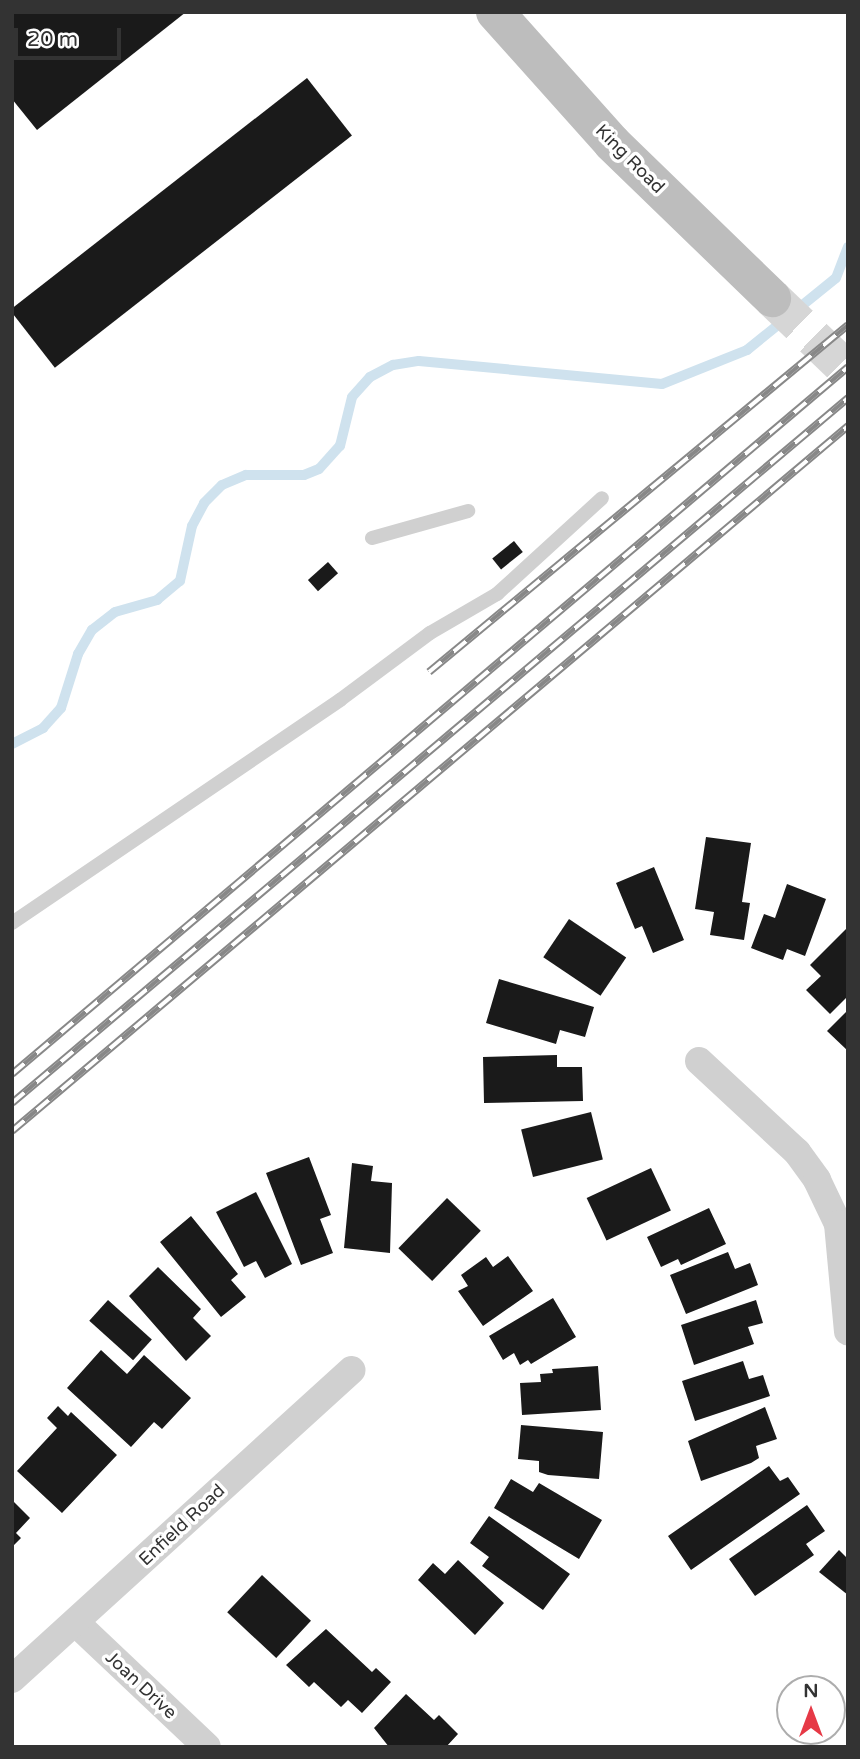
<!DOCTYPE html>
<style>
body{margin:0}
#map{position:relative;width:860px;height:1759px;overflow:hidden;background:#fff;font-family:"Varela Round",sans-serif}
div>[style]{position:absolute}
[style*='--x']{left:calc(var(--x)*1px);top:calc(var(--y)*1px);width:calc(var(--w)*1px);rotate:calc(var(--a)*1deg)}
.stream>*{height:10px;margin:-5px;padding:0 5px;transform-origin:5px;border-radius:5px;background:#cfe2ee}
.building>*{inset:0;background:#1a1a1a;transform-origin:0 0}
.secondary-tunnel>*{height:38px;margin-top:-19px;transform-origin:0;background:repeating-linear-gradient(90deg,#d6d6d6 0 38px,transparent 0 57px)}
.lane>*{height:14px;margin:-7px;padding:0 7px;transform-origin:7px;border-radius:7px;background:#d0d0d0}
.street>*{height:28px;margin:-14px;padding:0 14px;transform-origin:14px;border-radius:14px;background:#d0d0d0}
.secondary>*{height:38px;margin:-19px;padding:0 19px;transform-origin:19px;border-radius:19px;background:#bdbdbd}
.rail>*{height:8px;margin-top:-4px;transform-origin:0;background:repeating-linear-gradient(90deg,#fff 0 16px,#888 0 32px);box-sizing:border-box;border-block:2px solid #888}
span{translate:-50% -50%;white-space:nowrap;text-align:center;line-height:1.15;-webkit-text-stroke:7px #fff;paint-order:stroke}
.street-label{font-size:18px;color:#333}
.frame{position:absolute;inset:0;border:14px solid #333;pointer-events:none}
.north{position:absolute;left:776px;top:1675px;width:70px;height:70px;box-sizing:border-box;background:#fff;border:2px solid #adadad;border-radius:50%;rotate:0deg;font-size:19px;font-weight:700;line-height:28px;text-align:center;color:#333}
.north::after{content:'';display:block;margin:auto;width:24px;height:32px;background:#e63946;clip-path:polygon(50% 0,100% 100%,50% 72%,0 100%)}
.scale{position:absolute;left:14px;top:28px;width:107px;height:32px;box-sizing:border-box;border:4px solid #333;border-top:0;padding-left:9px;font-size:21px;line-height:24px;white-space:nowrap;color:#333;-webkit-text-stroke:5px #fff;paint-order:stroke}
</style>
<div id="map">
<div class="stream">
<i style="--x:12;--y:744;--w:35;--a:-27"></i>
<i style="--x:43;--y:728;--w:27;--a:-48"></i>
<i style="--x:61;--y:708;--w:57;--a:-72.5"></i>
<i style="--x:78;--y:654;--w:28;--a:-60"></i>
<i style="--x:92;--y:630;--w:29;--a:-38"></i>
<i style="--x:115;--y:612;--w:44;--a:-15.9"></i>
<i style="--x:157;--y:600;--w:30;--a:-40"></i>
<i style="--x:180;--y:581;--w:56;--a:-77.7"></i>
<i style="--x:192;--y:526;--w:26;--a:-62"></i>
<i style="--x:204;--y:503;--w:25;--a:-45"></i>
<i style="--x:222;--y:485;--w:26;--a:-23"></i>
<i style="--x:246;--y:475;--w:58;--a:0"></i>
<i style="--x:304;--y:475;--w:16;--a:-22"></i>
<i style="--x:319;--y:469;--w:31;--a:-48"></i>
<i style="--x:340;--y:446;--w:50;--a:-76.2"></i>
<i style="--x:352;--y:397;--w:27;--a:-48"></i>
<i style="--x:370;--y:377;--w:26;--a:-28"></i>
<i style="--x:393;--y:365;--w:26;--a:-9"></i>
<i style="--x:419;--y:361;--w:244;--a:5.4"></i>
<i style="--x:662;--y:384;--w:92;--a:-21.8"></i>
<i style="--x:747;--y:350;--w:114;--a:-39"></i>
<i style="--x:836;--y:278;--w:33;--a:-69"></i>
</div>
<div class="building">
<i style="clip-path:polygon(12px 12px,186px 12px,37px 130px,12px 99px)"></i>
<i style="left:307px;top:78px;width:73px;height:377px;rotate:52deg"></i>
<i style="left:514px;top:541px;width:14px;height:28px;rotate:51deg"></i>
<i style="left:328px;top:562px;width:15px;height:27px;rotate:48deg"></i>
<i style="clip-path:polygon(706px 837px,751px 843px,742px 902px,750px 903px,744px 940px,710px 935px,714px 912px,695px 909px)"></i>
<i style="clip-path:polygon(654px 867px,684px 940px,653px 953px,642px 926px,635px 929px,616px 883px)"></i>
<i style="clip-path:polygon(787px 884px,826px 899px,805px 956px,787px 949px,783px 960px,751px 948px,764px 914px,775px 918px)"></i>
<i style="left:569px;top:919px;width:69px;height:46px;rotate:34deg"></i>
<i style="clip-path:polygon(848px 927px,848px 996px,830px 1014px,806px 990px,821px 976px,810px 965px)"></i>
<i style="clip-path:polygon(499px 979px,594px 1007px,585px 1037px,560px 1030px,556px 1044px,486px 1023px)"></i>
<i style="clip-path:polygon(848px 1010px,848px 1051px,827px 1031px)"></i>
<i style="clip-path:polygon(557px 1055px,557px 1067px,582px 1067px,583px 1101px,484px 1103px,483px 1057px)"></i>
<i style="left:591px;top:1112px;width:49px;height:72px;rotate:76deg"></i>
<i style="clip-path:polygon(309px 1157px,331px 1215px,320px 1219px,333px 1253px,301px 1265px,266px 1173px)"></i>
<i style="clip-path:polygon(352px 1163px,373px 1166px,371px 1181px,392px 1183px,390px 1253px,344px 1248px)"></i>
<i style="left:651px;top:1168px;width:47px;height:71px;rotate:65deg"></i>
<i style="clip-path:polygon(256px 1192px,292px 1264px,265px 1278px,256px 1261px,244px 1267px,216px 1212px)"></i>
<i style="left:447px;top:1198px;width:47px;height:70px;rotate:44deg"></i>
<i style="clip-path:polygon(709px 1208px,726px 1244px,681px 1265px,678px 1259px,661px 1267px,647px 1237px)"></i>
<i style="clip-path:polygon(191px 1216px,238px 1274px,231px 1280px,246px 1297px,221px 1317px,160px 1242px)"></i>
<i style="clip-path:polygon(728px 1252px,735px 1269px,750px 1263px,758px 1285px,686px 1314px,670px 1275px)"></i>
<i style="clip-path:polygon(508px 1256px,533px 1291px,483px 1326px,458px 1291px,468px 1286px,461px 1275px,486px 1257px,493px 1267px)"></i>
<i style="clip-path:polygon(158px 1267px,201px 1309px,193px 1318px,211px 1336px,186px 1361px,129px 1296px)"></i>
<i style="clip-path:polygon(553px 1298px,576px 1337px,531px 1364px,528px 1360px,520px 1365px,514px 1353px,503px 1360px,489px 1336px)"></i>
<i style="left:108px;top:1300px;width:59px;height:28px;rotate:42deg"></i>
<i style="clip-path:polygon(756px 1300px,763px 1323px,748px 1327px,754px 1344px,694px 1365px,681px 1325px)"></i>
<i style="clip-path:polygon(101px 1350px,127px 1374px,144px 1355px,191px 1398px,162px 1429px,154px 1422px,131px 1447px,67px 1388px)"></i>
<i style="clip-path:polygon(743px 1361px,749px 1379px,763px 1375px,770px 1396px,695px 1421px,682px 1381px)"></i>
<i style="clip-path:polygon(598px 1366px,601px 1410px,522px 1415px,520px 1383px,541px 1382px,540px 1374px,553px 1373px,552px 1369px)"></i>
<i style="clip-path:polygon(58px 1406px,68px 1416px,71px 1412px,117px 1455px,62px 1513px,17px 1471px,57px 1428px,47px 1418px)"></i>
<i style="clip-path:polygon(765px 1407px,777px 1439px,756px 1446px,759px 1458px,751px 1463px,701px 1481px,688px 1441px)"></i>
<i style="clip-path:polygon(521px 1425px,603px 1432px,599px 1479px,548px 1475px,539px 1472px,539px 1461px,518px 1459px)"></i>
<i style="clip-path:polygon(769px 1466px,780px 1481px,788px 1477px,800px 1494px,691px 1570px,668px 1536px)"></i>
<i style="clip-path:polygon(511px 1479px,533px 1492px,539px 1483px,602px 1520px,579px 1559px,494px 1508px)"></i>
<i style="clip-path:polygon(12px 1500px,30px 1518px,16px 1533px,21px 1538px,12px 1547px)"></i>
<i style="clip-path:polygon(807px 1505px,825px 1531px,806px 1544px,814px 1555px,755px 1596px,729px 1559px)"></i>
<i style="clip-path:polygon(489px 1516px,570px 1574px,543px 1610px,482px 1566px,489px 1557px,470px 1543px)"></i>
<i style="clip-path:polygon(839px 1550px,848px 1559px,848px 1595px,819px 1572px)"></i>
<i style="clip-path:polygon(458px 1560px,504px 1603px,475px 1635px,418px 1580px,433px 1563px,445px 1574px)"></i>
<i style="left:262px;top:1575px;width:67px;height:51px;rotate:43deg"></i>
<i style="clip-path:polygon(326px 1629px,372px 1672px,376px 1668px,391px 1682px,362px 1713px,348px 1700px,341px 1707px,314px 1682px,309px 1687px,286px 1665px)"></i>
<i style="clip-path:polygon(406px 1694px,434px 1720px,439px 1715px,458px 1734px,446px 1747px,389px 1747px,374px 1728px)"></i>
</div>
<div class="secondary-tunnel">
<i style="--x:772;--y:298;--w:105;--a:43.8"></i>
</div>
<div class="lane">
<i style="--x:372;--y:538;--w:100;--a:-15.7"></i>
<i style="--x:12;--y:923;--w:397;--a:-34.2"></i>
<i style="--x:340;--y:700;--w:112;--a:-36.7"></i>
<i style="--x:430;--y:633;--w:78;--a:-30.2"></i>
<i style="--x:497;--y:594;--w:142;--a:-42.4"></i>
</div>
<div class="street">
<i style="--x:699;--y:1061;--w:134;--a:42.9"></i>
<i style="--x:797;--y:1152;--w:34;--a:54"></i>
<i style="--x:817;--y:1180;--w:49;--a:64.5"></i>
<i style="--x:838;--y:1224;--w:108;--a:84.7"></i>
<i style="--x:76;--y:1623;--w:180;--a:43.4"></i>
<i style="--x:12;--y:1679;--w:459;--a:-42.3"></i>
</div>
<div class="secondary">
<i style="--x:495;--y:12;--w:176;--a:48.2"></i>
<i style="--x:612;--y:143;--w:223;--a:44.1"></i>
</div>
<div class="rail">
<i style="--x:429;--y:672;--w:544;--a:-39.63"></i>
<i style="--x:12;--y:1074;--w:1095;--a:-40.22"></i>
<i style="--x:12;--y:1103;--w:1094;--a:-40.14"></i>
<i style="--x:12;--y:1131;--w:1094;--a:-40.14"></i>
</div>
<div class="street-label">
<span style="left:630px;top:159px;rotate:45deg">King Road</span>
<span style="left:182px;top:1525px;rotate:-43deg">Enfield Road</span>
<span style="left:141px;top:1685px;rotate:43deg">Joan Drive</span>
</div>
<div class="frame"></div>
<div class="north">N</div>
<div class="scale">20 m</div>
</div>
